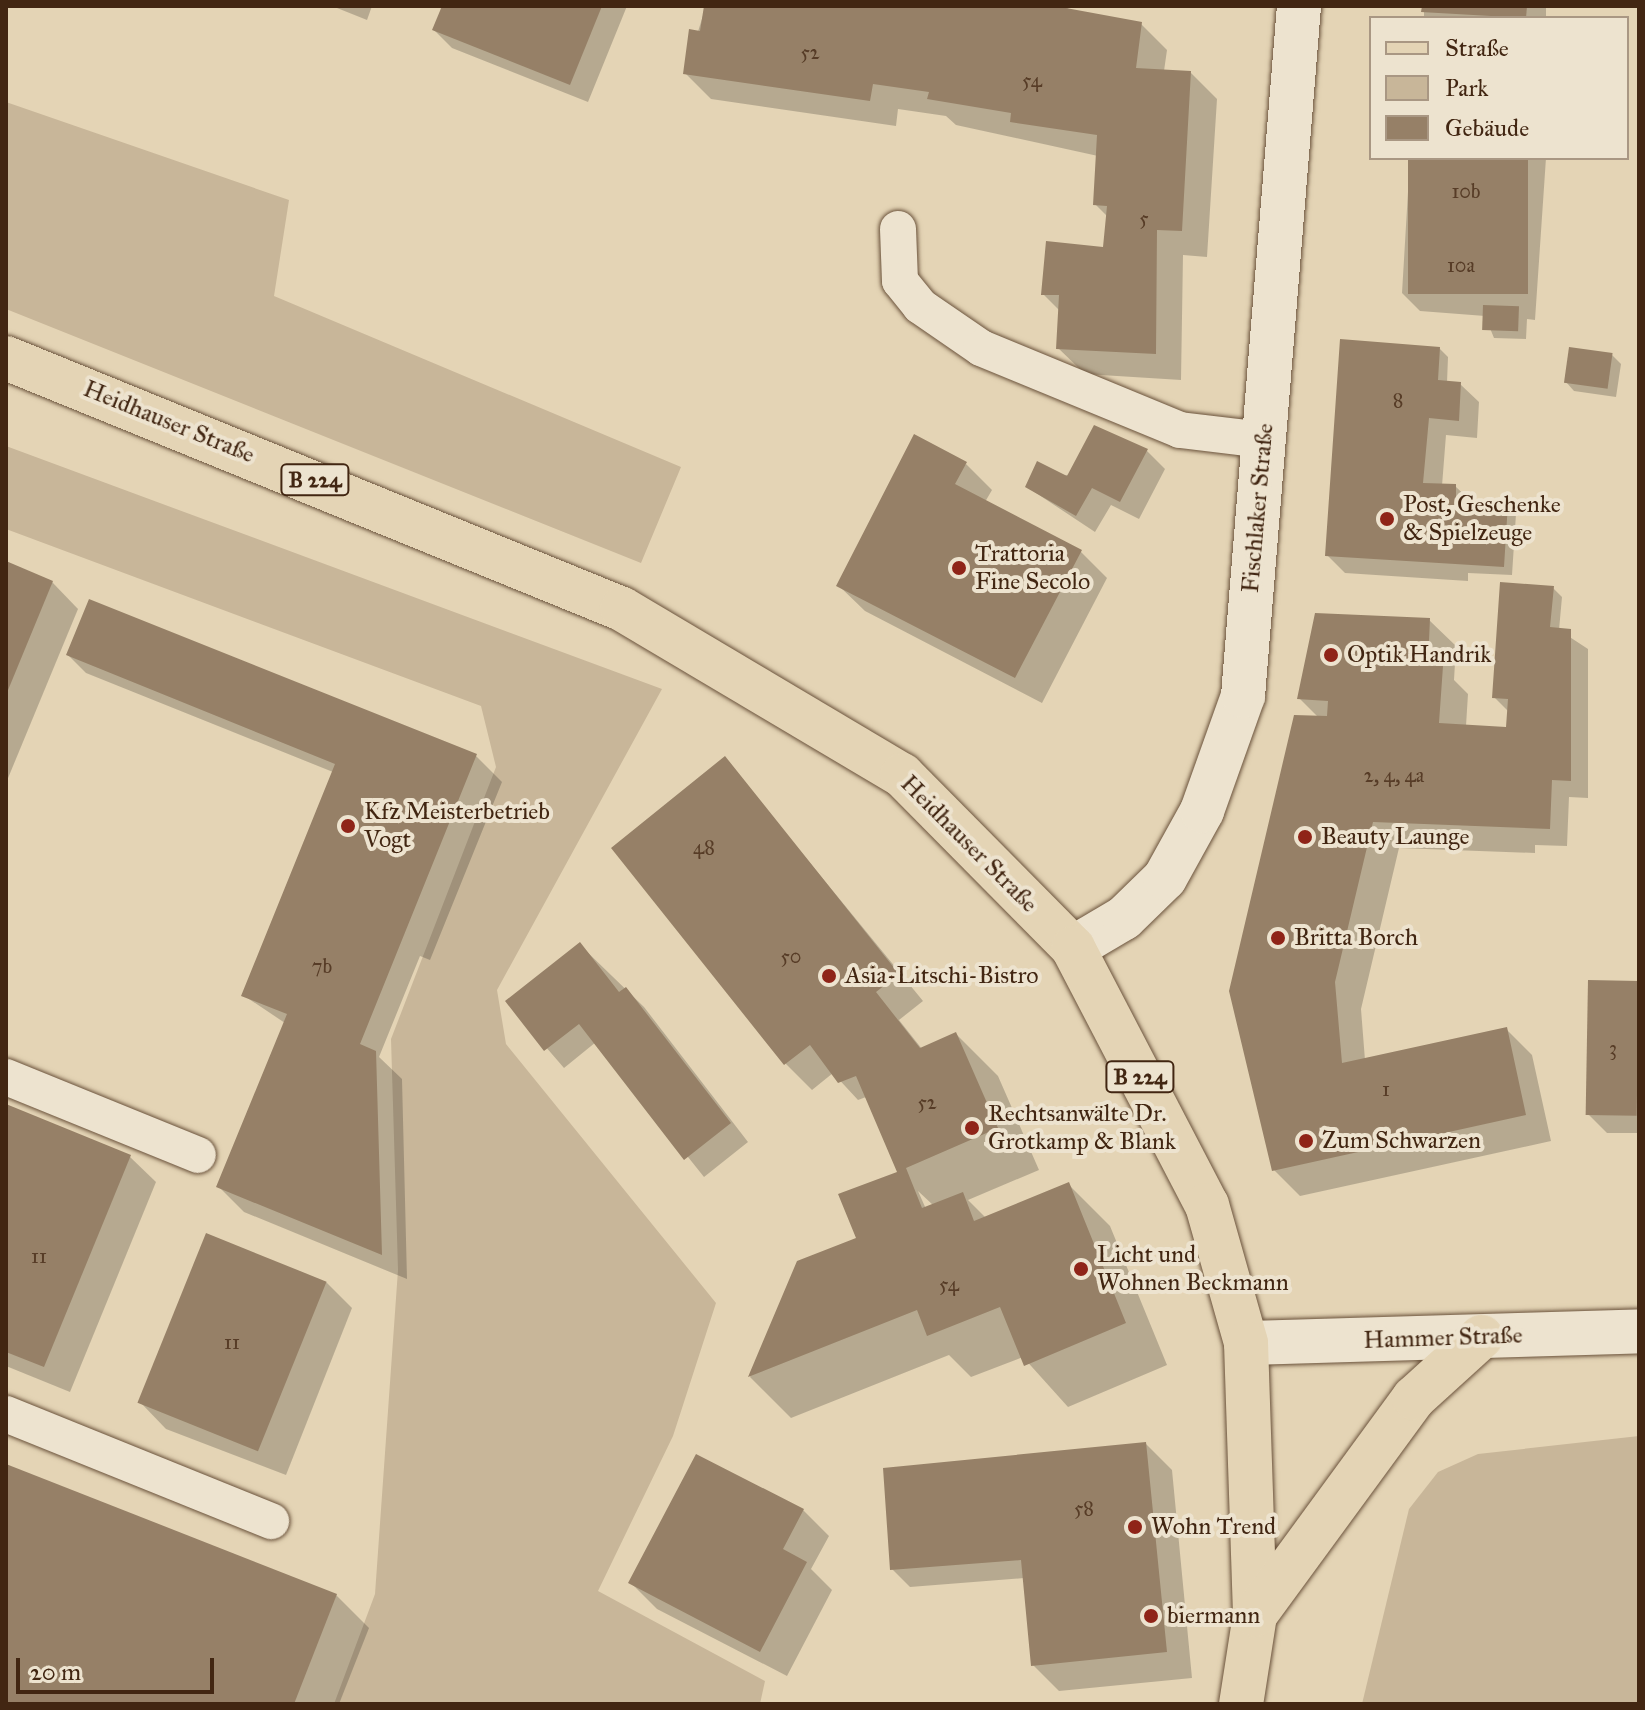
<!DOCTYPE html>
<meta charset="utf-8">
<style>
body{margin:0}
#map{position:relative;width:1645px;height:1710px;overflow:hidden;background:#e4d4b5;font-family:"IM FELL Great Primer",serif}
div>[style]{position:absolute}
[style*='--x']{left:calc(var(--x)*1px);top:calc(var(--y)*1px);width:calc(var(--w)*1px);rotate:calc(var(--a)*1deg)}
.green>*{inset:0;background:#c8b699}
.shadow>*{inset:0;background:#0003;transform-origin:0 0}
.building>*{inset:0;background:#968067;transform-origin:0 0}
.roads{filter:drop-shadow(0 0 2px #6a523b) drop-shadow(0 0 2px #6a523b)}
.service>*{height:36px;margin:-18px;padding:0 18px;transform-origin:18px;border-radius:18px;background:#ede3cf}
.minor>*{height:44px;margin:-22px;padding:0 22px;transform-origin:22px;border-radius:22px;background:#ede3cf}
.secondary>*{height:44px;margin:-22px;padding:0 22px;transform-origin:22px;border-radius:22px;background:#ede3cf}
.primary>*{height:44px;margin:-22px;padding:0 22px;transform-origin:22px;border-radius:22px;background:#e4d4b5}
.dots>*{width:22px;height:22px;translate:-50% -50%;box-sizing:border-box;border:4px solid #ede3cf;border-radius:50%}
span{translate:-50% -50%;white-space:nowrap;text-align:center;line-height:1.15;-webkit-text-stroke:8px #ede3cf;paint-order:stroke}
.number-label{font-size:20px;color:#573c27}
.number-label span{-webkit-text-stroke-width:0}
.shield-label span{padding:2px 6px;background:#ede3cf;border:2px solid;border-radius:6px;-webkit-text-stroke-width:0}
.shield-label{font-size:22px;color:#422612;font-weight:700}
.street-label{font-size:24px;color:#422612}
.poi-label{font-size:24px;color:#422612}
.left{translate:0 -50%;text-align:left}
.frame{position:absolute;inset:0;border:8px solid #422612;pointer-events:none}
.legend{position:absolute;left:1369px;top:16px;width:260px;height:144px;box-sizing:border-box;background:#ede3cf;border:2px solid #a99783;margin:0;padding:10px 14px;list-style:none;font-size:24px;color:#422612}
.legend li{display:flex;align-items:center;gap:16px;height:40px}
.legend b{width:40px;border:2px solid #a99783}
.scale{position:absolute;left:16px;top:1658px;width:198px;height:36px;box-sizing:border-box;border:4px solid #422612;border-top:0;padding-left:10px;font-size:24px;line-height:28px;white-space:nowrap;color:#422612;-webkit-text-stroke:6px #ede3cf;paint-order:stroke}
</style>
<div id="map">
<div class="green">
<i style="clip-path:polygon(6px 102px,289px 200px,274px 296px,681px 467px,641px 563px,6px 309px)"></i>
<i style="clip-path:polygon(6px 446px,662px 689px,497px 990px,506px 1044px,716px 1303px,673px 1436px,598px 1591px,765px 1681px,760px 1704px,334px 1704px,375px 1594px,398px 1270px,391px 1039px,496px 767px,481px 706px,6px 529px)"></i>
<i style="clip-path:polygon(1639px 1436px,1639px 1704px,1362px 1704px,1409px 1509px,1438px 1472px,1478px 1454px)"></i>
</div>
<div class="shadow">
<i style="clip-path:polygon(332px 6px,372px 6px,367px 20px)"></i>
<i style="clip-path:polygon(434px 6px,627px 6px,588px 102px,452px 48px,434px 30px,443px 9px)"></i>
<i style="clip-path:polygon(706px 6px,1066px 6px,1073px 14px,1141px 24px,1167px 50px,1164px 71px,1191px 73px,1217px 99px,1207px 257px,1183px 255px,1181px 380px,1085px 374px,1058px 348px,1060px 311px,1043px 294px,1105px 250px,1108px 217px,1095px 204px,1098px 156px,956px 125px,946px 116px,898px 109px,896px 126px,711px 99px,685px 73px)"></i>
<i style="left:1424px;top:6px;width:122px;height:13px"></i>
<i style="clip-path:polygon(1410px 158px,1546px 158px,1535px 320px,1527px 319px,1526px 339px,1494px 338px,1485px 316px,1420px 311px,1402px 293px)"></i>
<i style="clip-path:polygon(1439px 348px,1448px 357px,1447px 383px,1460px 384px,1479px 402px,1477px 438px,1446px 435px,1442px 486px,1455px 486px,1473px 503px,1508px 505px,1516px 514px,1512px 575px,1468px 573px,1468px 581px,1345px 573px,1327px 555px)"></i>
<i style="clip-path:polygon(1612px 355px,1621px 364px,1616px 397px,1574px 391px,1566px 382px)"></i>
<i style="clip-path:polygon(1147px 451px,1165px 469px,1139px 519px,1111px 505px,1095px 532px,1027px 487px)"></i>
<i style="clip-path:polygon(966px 464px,992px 490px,985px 502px,1081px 552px,1107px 578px,1042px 703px,865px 611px,838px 585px)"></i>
<i style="clip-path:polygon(6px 563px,52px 582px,78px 609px,6px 783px)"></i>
<i style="clip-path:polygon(1553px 588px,1562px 597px,1559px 630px,1588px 649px,1588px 798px,1569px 797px,1567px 846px,1535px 845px,1535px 853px,1399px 848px,1361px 1009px,1365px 1060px,1506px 1029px,1532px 1055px,1551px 1141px,1300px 1196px,1274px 1170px,1319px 718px,1299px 698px,1429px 620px,1456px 646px,1454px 680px,1468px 694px,1466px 726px,1510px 729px,1510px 713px,1494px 697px)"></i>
<i style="clip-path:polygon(68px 655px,476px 756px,502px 782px,430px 960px,420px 956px,379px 1057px,402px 1079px,407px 1279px,244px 1212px,218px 1186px,285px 1023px,243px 995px,333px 772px,86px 673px)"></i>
<i style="clip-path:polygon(evenodd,725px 759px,923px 1001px,899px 1020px,922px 1049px,956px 1034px,998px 1076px,1039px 1170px,968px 1200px,986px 1218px,1068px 1184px,1110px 1226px,1167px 1365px,1068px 1407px,1023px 1357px,971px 1377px,949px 1355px,791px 1418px,750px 1377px,798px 1262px,858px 1238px,899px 1173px,866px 1097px,858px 1100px,833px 1073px,812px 1090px,786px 1064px,725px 759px,918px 1191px,934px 1206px,926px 1209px,918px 1191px)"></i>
<i style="clip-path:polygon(580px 945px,644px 1007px,748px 1142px,704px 1177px,596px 1042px,564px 1068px,507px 1002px)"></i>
<i style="clip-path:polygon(1639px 983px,1639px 1133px,1607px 1133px,1588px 1114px)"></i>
<i style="clip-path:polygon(6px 1106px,129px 1156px,156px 1182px,70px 1392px,6px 1366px)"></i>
<i style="clip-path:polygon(326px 1282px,352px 1308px,286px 1475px,166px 1429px,140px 1402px)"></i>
<i style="clip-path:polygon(1146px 1444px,1172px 1470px,1192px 1678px,1059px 1691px,1033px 1665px,1024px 1578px,910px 1587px,892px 1569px)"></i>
<i style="clip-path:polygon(6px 1466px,336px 1595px,369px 1628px,339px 1704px,6px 1704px)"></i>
<i style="clip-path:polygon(803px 1510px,829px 1536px,811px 1569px,832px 1590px,787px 1676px,657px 1609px,631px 1583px)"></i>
</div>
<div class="building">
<i style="clip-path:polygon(442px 6px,602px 6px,570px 85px,432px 30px)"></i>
<i style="clip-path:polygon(704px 6px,1055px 6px,1142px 22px,1136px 68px,1191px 71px,1182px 231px,1157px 230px,1156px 354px,1056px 349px,1059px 295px,1041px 295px,1046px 241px,1103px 247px,1107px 206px,1093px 205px,1097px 135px,1010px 122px,1011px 113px,927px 99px,929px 92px,873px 84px,870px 101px,683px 74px,689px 29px,700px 31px)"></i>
<i style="clip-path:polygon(1422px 6px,1527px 6px,1526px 18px,1421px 12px)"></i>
<i style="left:1408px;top:158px;width:120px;height:136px"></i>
<i style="left:1483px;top:305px;width:36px;height:25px;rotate:2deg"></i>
<i style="clip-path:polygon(1340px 339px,1440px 347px,1438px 380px,1461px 382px,1459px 421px,1429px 418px,1423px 483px,1456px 484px,1456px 501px,1508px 503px,1504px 567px,1325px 556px)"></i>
<i style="left:1569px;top:347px;width:44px;height:36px;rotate:8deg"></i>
<i style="clip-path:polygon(1094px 425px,1148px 449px,1120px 502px,1092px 488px,1076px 516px,1025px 487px,1037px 461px,1067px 476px)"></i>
<i style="clip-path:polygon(914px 434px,967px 462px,955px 484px,1082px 550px,1015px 678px,836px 586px)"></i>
<i style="clip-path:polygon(6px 561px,53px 581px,6px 695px)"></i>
<i style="clip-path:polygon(1500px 582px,1554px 586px,1550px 627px,1571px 629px,1571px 781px,1552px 780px,1550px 829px,1373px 822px,1335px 982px,1342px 1063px,1507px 1027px,1526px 1115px,1272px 1171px,1229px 991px,1294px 715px,1327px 716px,1328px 701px,1297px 699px,1315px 613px,1430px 618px,1428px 665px,1443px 666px,1439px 723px,1506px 727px,1508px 699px,1492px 698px)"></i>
<i style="clip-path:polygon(89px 599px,477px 754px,360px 1044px,376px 1051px,382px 1255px,216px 1187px,287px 1014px,241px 996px,335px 764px,66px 655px)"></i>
<i style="clip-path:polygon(725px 756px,899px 974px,876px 992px,920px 1048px,956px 1032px,998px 1128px,906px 1168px,922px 1208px,963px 1192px,974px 1221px,1069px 1182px,1126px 1323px,1024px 1366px,1000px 1307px,927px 1336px,917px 1310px,748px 1377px,797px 1261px,856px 1238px,838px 1194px,897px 1172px,856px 1076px,838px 1083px,810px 1045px,784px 1065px,611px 848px)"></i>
<i style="clip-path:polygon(580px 942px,619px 992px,626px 987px,731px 1123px,684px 1160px,579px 1024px,544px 1051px,505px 1001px)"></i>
<i style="left:1588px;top:980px;width:51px;height:135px;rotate:1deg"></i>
<i style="clip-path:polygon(6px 1104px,131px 1155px,44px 1367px,6px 1352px)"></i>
<i style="left:206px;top:1233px;width:130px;height:183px;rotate:22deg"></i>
<i style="clip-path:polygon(1146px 1442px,1167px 1652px,1031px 1666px,1021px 1560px,890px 1570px,883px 1468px)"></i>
<i style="clip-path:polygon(696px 1454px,804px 1509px,783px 1549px,807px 1562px,760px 1652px,628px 1583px)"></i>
<i style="clip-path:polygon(6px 1464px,337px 1594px,294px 1704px,6px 1704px)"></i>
</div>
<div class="roads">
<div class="service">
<i style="--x:898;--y:229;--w:52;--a:87.8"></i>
<i style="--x:900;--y:281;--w:32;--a:51"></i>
<i style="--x:920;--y:306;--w:74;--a:34.5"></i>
<i style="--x:981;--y:348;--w:215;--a:22.4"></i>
<i style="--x:1180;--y:430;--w:85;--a:6.8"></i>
<i style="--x:6;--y:1077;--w:207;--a:22.1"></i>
<i style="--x:6;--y:1414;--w:286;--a:22"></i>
</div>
<div class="minor">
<i style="--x:1073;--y:948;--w:59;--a:-30.5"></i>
<i style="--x:1124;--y:918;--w:57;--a:-44.3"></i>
<i style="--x:1165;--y:878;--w:77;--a:-61.1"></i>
<i style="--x:1202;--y:811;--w:122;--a:-70.4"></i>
<i style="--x:1243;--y:696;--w:692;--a:-85.36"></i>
</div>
<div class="secondary">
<i style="--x:1246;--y:1343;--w:393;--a:-1.7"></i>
</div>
<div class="primary">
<i style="--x:6;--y:358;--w:665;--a:22.17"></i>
<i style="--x:622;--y:609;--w:326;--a:30.7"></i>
<i style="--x:902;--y:775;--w:243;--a:45.3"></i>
<i style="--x:1073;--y:948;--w:290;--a:62.5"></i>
<i style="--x:1207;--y:1205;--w:143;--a:74.2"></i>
<i style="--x:1246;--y:1343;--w:272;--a:88.1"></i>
<i style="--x:1255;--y:1615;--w:90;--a:98.9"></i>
<i style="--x:1255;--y:1615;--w:269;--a:-53.8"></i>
<i style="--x:1414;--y:1398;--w:91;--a:-42.3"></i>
</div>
</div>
<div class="dots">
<i style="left:1387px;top:519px;background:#8f2418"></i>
<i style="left:959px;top:568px;background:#8f2418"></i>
<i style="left:1331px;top:655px;background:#8f2418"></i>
<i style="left:348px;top:826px;background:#8f2418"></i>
<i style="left:1305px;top:837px;background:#8f2418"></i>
<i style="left:1278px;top:938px;background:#8f2418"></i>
<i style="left:829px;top:976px;background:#8f2418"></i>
<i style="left:972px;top:1128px;background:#8f2418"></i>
<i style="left:1306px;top:1141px;background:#8f2418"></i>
<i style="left:1081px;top:1269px;background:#8f2418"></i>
<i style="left:1135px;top:1527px;background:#8f2418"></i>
<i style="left:1151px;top:1616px;background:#8f2418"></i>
</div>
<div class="number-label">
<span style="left:810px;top:52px">52</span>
<span style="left:1032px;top:80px">54</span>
<span style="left:1466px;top:191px">10b</span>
<span style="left:1144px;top:218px">5</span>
<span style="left:1461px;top:265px">10a</span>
<span style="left:1398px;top:400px">8</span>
<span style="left:1394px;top:775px">2, 4, 4a</span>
<span style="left:704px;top:847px">48</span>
<span style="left:791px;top:956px">50</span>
<span style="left:322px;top:966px">7b</span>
<span style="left:1613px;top:1048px">3</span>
<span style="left:1386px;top:1089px">1</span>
<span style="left:927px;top:1102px">52</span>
<span style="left:39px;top:1256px">11</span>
<span style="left:949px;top:1284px">54</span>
<span style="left:232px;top:1342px">11</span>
<span style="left:1084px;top:1508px">58</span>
</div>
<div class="shield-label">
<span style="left:315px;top:480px">B 224</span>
<span style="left:1140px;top:1077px">B 224</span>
</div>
<div class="street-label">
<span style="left:169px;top:422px;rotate:22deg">Heidhauser Straße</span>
<span style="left:1258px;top:508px;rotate:-85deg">Fischlaker Straße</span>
<span style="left:969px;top:844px;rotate:45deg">Heidhauser Straße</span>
<span style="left:1443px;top:1338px;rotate:-2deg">Hammer Straße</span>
</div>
<div class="poi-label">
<span class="left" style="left:1403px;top:519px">Post, Geschenke<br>&amp; Spielzeuge</span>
<span class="left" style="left:975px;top:568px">Trattoria<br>Fine Secolo</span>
<span class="left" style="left:1347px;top:655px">Optik Handrik</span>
<span class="left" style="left:364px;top:826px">Kfz Meisterbetrieb<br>Vogt</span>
<span class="left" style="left:1321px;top:837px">Beauty Launge</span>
<span class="left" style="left:1294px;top:938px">Britta Borch</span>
<span class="left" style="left:845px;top:976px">Asia-Litschi-Bistro</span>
<span class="left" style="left:988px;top:1128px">Rechtsanwälte Dr.<br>Grotkamp &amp; Blank</span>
<span class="left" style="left:1322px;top:1141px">Zum Schwarzen</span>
<span class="left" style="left:1097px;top:1269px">Licht und<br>Wohnen Beckmann</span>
<span class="left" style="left:1151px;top:1527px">Wohn Trend</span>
<span class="left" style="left:1167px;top:1616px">biermann</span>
</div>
<div class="frame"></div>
<ul class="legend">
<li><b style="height:10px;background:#e4d4b5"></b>Straße</li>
<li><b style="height:22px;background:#c8b699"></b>Park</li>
<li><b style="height:22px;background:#968067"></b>Gebäude</li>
</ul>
<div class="scale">20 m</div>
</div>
